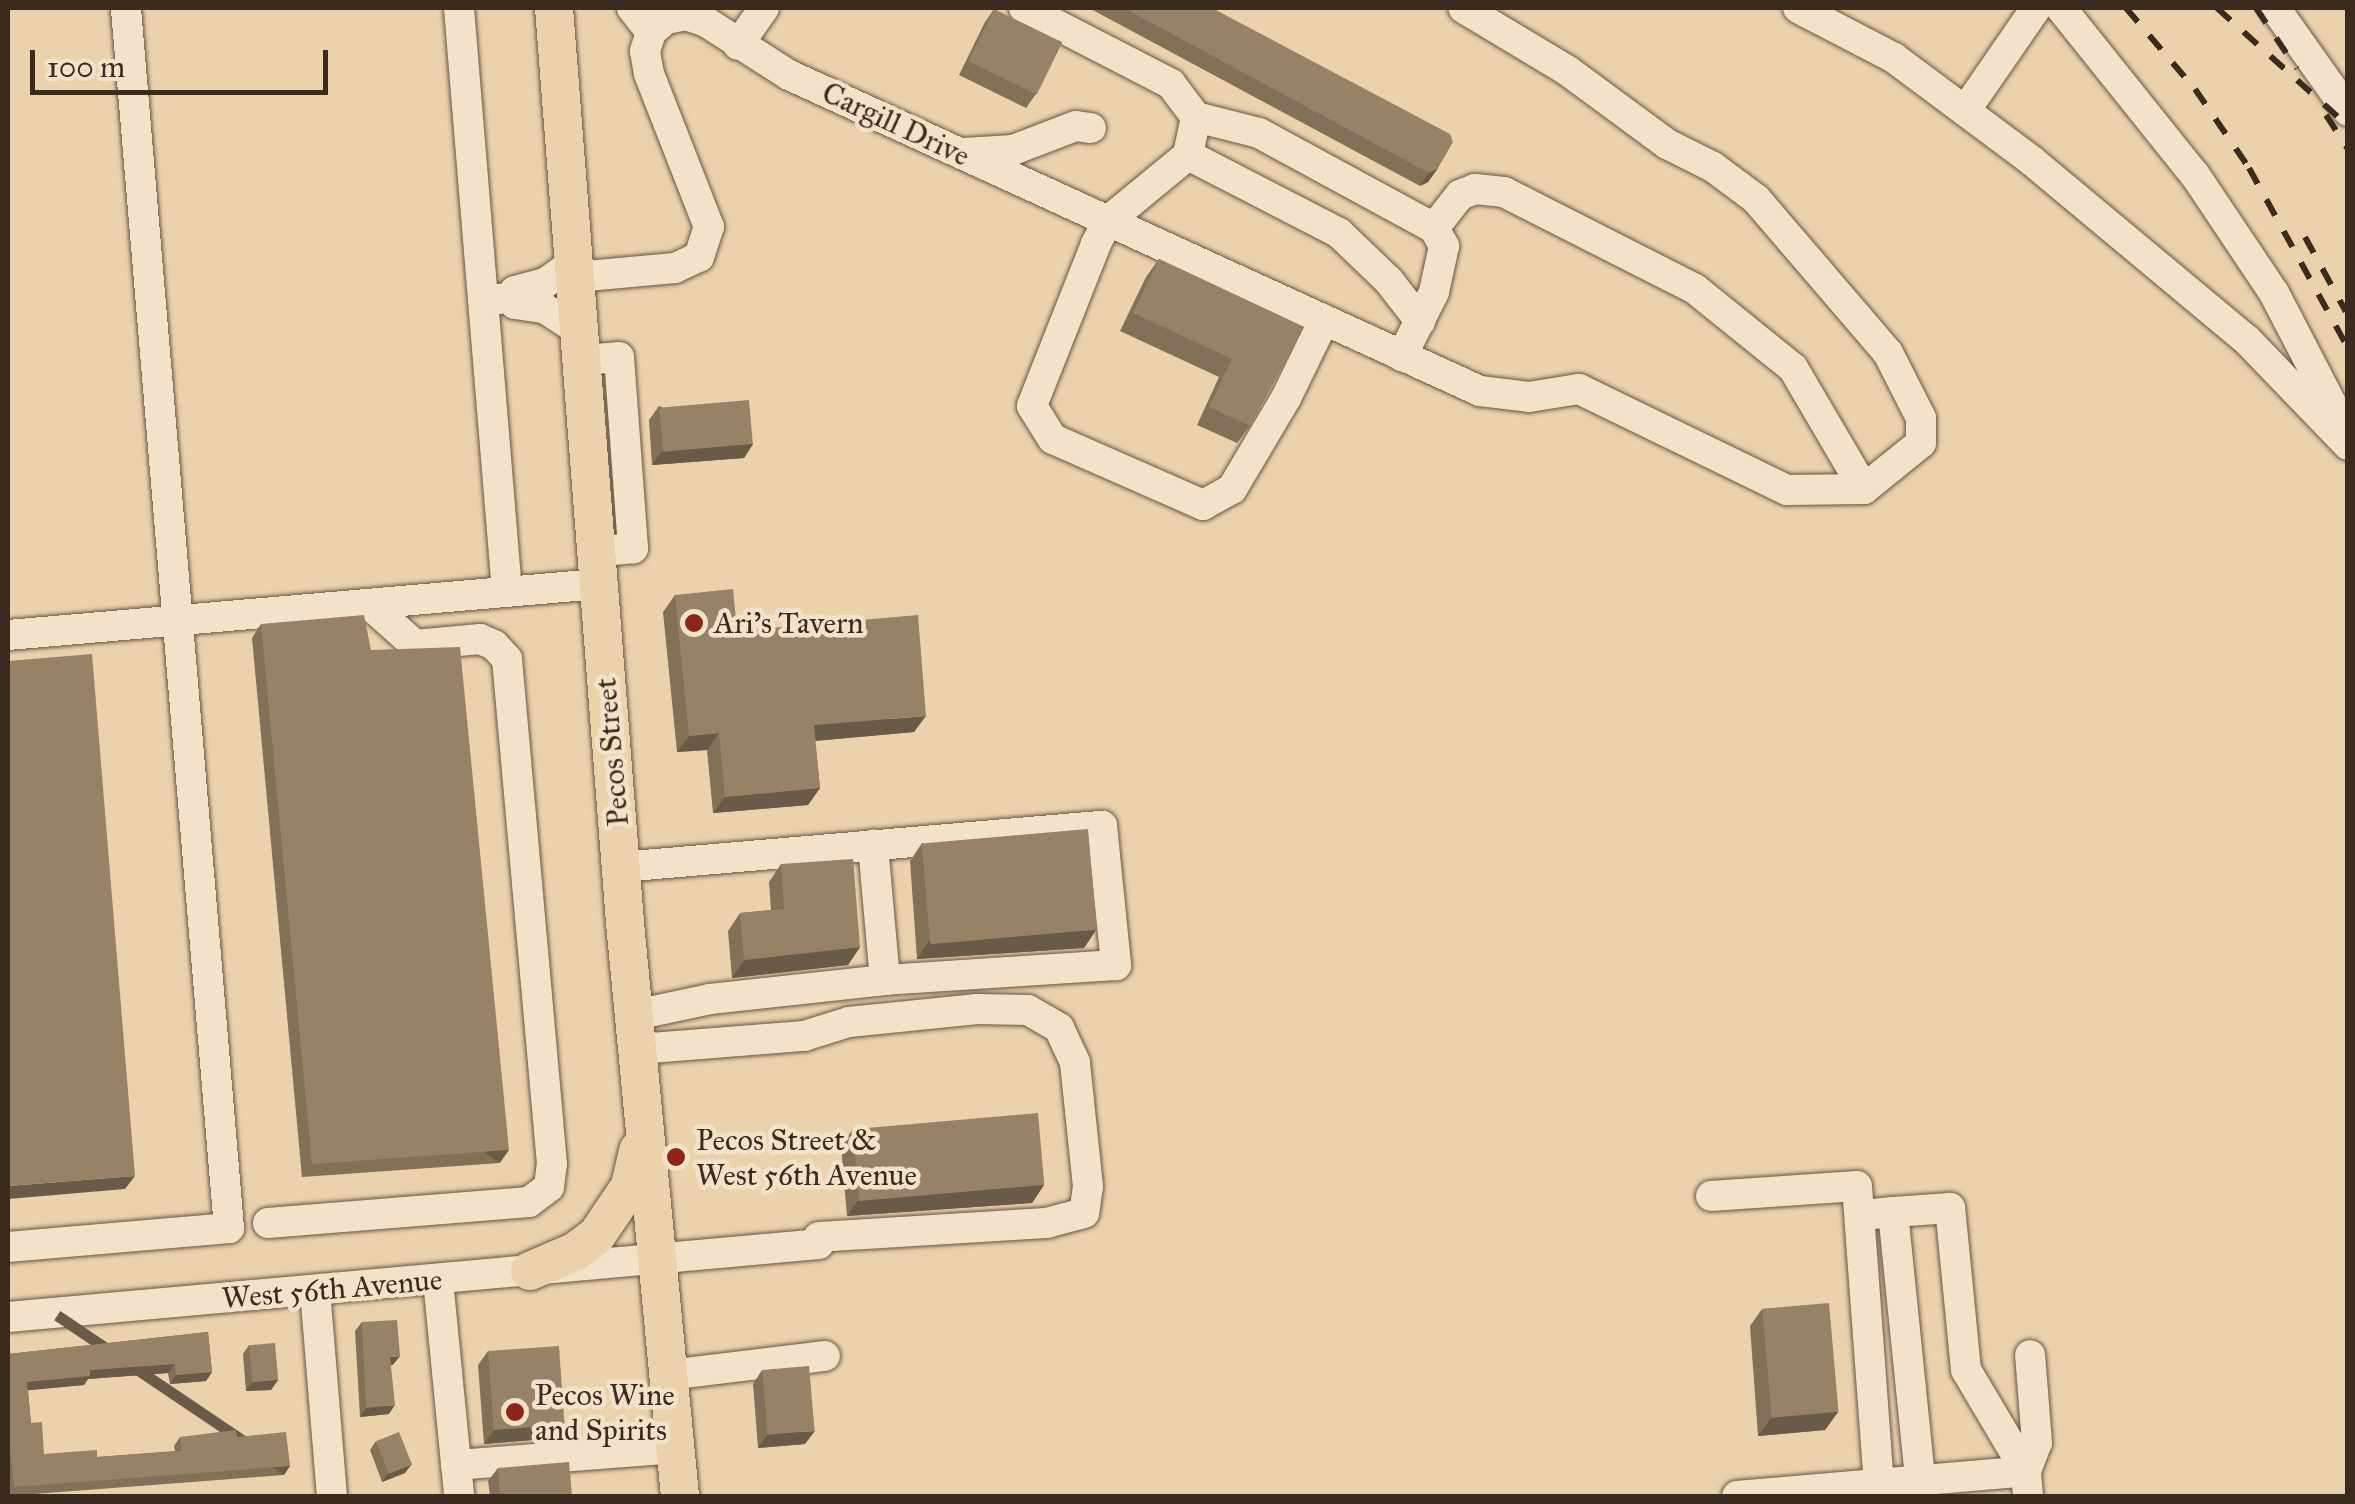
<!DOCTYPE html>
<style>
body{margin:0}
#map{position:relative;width:2355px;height:1504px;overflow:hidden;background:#ebd2ad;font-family:"IM FELL Great Primer",serif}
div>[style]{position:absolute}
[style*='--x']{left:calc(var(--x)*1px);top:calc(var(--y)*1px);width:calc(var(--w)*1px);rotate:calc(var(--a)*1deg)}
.roads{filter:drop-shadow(0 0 2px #675542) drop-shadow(0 0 2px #675542)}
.minor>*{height:30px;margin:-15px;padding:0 15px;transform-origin:15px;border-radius:15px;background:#f2e2ca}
.major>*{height:38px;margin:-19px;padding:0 19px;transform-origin:19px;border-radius:19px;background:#ebd2ad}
.rail>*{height:6px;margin-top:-3px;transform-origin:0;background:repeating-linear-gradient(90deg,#3b2b1e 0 18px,transparent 0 36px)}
.wall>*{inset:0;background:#827059}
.shaded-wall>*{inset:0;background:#6a5b49;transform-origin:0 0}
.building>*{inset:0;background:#978268;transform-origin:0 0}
.dots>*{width:28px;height:28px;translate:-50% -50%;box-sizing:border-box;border:5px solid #f2e2ca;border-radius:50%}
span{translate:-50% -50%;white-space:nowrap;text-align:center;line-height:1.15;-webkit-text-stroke:9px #f2e2ca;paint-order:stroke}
.street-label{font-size:30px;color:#3b2b1e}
.poi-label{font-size:30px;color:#3b2b1e}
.left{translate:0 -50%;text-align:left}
.frame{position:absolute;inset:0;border:10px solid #3b2b1e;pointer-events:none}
.scale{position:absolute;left:30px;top:50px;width:298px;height:45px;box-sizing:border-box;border:5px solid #3b2b1e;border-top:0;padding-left:12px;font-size:30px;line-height:35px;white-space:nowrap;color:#3b2b1e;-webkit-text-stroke:8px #f2e2ca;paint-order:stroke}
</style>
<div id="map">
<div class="roads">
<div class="minor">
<i style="--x:459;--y:8;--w:586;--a:85.3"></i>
<i style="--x:632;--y:8;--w:31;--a:52"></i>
<i style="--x:1024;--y:8;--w:165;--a:27.3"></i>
<i style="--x:1171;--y:84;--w:41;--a:52.9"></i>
<i style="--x:1196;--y:117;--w:39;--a:102"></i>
<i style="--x:1188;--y:155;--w:104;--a:140.5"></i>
<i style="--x:1108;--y:221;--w:26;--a:118"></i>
<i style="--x:1096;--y:244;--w:174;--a:111.6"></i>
<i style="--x:1032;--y:406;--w:39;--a:58"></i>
<i style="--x:1053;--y:439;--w:164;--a:23.7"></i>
<i style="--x:1203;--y:505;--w:33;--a:-29"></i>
<i style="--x:1232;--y:489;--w:106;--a:-59.3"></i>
<i style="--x:1286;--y:398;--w:87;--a:-64"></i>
<i style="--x:1798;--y:8;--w:108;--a:27.5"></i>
<i style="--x:1894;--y:58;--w:172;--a:36.7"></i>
<i style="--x:2032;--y:161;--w:278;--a:39.8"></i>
<i style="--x:2246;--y:339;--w:147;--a:46.1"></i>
<i style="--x:2061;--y:8;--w:214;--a:51.3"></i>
<i style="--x:2195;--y:175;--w:142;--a:56.2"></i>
<i style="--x:2274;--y:293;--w:150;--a:62.6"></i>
<i style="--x:2275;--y:8;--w:126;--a:54.7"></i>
<i style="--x:738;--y:45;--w:45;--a:-54.9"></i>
<i style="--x:1965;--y:111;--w:125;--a:-55.4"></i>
<i style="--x:1196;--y:117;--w:65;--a:14.3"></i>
<i style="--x:1259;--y:133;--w:199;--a:28.5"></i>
<i style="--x:1434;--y:228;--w:21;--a:61"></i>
<i style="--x:1444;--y:246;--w:47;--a:102.3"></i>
<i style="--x:1434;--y:292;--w:72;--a:116.6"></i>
<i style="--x:964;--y:153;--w:49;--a:-3.5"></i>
<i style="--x:1013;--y:150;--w:67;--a:-20.9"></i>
<i style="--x:1076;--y:126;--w:15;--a:8"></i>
<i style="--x:1188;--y:155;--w:170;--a:27.3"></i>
<i style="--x:1339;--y:233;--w:69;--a:43.8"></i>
<i style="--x:1389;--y:281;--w:51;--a:52.2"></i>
<i style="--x:1434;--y:228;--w:42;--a:-51.8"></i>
<i style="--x:1460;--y:195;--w:16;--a:-22"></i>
<i style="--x:1475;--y:189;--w:29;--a:6"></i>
<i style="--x:1504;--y:192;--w:214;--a:26.9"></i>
<i style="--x:1695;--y:289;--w:126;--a:38.9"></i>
<i style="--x:1793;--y:368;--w:140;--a:59.6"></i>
<i style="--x:1864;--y:489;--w:73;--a:-38.9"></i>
<i style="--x:1921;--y:443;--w:25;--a:-90"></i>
<i style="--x:1921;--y:418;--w:73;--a:-116.9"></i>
<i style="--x:1888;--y:353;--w:203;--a:-130.6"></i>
<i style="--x:1756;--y:199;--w:54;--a:-143.3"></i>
<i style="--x:1713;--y:167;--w:51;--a:-153.4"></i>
<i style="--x:1667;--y:144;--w:123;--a:-143.6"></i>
<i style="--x:1568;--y:71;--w:122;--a:-149"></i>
<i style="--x:576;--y:277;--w:99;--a:-5.2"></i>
<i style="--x:675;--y:268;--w:26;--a:-25"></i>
<i style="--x:699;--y:257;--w:32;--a:-72"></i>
<i style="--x:709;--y:227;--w:164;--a:-111.4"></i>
<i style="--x:649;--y:74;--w:23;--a:-100"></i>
<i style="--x:645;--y:51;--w:20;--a:-72"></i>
<i style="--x:651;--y:32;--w:20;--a:-41"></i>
<i style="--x:666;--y:19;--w:20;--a:-11"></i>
<i style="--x:686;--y:15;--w:21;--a:19"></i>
<i style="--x:706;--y:22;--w:98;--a:32.6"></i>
<i style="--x:789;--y:75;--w:760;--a:24.58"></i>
<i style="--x:1480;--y:391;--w:49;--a:7"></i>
<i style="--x:1529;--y:397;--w:51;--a:-9.1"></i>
<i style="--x:1579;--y:389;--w:231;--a:25.9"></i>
<i style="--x:1787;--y:490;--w:77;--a:-0.7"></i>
<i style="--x:509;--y:298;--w:8;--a:45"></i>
<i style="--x:515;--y:304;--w:29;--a:8"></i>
<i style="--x:544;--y:308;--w:40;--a:32.9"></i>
<i style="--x:483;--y:300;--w:26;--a:-4"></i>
<i style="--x:509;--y:298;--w:9;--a:-49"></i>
<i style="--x:515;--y:291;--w:31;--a:-15"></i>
<i style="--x:545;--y:283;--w:37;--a:-35"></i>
<i style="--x:580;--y:360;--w:39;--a:-4"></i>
<i style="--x:619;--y:357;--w:192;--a:85.8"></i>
<i style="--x:633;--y:548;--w:38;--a:174"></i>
<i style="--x:8;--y:635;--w:592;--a:-4.94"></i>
<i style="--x:621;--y:867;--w:483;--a:-4.9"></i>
<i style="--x:1102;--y:826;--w:140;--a:84.2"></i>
<i style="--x:1116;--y:965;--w:231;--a:176.3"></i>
<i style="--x:635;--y:1015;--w:77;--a:-12"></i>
<i style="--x:710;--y:999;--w:176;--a:-6.2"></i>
<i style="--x:885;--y:980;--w:136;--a:-95.1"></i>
<i style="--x:638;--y:1049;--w:167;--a:-4.5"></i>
<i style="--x:804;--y:1036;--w:47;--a:-17.3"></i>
<i style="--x:849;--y:1022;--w:129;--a:-5.8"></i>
<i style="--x:977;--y:1009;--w:51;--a:1.1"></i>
<i style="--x:1028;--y:1010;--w:36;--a:30"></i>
<i style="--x:1059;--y:1028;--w:38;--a:65"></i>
<i style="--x:1075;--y:1063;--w:124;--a:84"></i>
<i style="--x:1088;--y:1186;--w:27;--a:98"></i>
<i style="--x:1084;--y:1213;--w:38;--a:165"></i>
<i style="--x:1047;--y:1223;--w:229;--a:176.5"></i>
<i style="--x:1711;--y:1196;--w:146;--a:-3.9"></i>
<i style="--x:1857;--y:1186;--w:311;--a:85.8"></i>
<i style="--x:1873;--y:1214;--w:20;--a:-6"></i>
<i style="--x:1893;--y:1212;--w:285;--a:84.2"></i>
<i style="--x:268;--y:1223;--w:262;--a:-4.6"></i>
<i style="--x:529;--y:1202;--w:25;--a:-37"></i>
<i style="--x:549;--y:1187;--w:23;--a:-83"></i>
<i style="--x:552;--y:1164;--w:507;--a:-95.09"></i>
<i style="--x:507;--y:659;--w:19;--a:-133"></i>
<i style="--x:494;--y:645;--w:15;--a:-157"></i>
<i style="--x:480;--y:639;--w:65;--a:174.7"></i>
<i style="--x:415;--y:645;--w:62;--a:-138.3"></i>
<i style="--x:8;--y:1247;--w:222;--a:-4.9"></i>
<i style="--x:229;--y:1228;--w:1224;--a:-94.83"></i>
<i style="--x:438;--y:1280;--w:217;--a:84.4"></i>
<i style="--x:315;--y:1290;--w:207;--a:85.3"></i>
<i style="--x:8;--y:1317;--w:814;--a:-5.14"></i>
<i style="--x:668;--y:1375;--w:158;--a:-6.9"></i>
<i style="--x:456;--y:1465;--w:220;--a:-4.4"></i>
<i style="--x:1737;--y:1496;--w:290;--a:-4.9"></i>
<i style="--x:2026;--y:1471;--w:117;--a:-120.7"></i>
<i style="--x:1966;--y:1370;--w:163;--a:-95.6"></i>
<i style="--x:1950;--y:1208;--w:57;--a:176"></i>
<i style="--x:2028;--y:1496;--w:25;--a:-95"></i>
<i style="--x:2026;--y:1471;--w:30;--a:-69"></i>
<i style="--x:2037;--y:1443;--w:88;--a:-94.5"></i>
</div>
<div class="major">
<i style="--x:554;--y:8;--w:918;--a:85.56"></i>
<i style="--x:625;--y:923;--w:576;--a:84.52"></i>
<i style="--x:530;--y:1271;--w:50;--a:-23.5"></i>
<i style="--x:576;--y:1251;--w:26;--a:-37"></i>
<i style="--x:597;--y:1235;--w:59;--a:-56"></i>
<i style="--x:630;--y:1186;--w:37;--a:-77"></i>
</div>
</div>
<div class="rail">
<i style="--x:2126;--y:8;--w:106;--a:49.6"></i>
<i style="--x:2195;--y:89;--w:96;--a:55.6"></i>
<i style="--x:2249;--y:168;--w:205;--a:61.2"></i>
<i style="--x:2217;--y:8;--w:176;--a:42"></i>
<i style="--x:2256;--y:8;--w:73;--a:56.1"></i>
<i style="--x:2326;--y:115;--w:40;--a:57.1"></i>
<i style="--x:2305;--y:237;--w:85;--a:61.3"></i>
</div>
<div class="wall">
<i style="clip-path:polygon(1089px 8px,1212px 8px,1438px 168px,1428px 182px,1420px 186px)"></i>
<i style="clip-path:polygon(994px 9px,1036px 94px,1026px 108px,959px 75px,985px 22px)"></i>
<i style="clip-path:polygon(1159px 259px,1304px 327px,1250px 426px,1237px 443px,1197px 425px,1219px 377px,1120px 331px,1146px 277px)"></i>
<i style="clip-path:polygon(659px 406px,753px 444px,744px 458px,652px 465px,649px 420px)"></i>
<i style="clip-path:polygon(675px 595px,914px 732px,815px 741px,820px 788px,808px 805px,713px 813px,707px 750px,677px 752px,663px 612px)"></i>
<i style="clip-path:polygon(261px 624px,500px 1163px,302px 1177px,252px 638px)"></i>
<i style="clip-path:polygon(922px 843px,1096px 930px,1084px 948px,917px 959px,910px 861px)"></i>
<i style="clip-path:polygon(781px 864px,860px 947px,848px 965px,732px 978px,728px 931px,740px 913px,771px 910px,769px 882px)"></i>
<i style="clip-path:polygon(853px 1129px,1044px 1185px,1032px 1203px,847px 1216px,841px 1146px)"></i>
<i style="clip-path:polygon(1762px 1309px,1838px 1412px,1825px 1430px,1758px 1436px,1750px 1326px)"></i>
<i style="clip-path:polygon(362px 1322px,393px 1365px,391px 1365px,389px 1414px,360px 1417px,355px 1331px)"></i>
<i style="clip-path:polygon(208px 1332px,212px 1372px,206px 1381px,170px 1384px,168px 1373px,88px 1379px,84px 1385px,28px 1390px,31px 1423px,44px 1454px,97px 1457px,175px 1451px,174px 1446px,180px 1437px,237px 1437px,290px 1466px,284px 1475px,8px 1496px,8px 1354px)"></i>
<i style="clip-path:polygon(249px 1345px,278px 1380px,271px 1390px,246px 1391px,243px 1354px)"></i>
<i style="clip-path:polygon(488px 1351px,556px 1438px,484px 1444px,478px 1365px)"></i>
<i style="clip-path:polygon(762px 1370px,805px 1444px,758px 1448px,753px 1384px)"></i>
<i style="clip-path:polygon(376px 1441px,405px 1473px,382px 1482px,370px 1450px)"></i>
<i style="clip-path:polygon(498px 1468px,572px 1496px,490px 1496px,488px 1481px)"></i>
</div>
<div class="shaded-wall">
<i style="clip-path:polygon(1438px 168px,1428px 182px,1420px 186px,1429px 173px)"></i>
<i style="clip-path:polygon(753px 444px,744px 458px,652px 465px,662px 451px)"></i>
<i style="clip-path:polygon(926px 716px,914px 732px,802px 742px,814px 725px)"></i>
<i style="clip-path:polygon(719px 733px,707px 750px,677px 752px,689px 736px)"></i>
<i style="clip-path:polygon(820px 788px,808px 805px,713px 813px,725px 797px)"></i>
<i style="clip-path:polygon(1096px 930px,1084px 948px,917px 959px,929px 941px)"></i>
<i style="clip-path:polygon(860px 947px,848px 965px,732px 978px,744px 960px)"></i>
<i style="left:509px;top:1150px;width:16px;height:197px;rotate:125deg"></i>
<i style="clip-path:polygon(135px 1176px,125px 1189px,8px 1199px,8px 1186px)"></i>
<i style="clip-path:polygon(1044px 1185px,1032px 1203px,847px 1216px,859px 1199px)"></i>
<i style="clip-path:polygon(400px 1356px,393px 1365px,384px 1366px,390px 1357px)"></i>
<i style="clip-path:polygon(175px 1364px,168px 1373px,88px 1379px,84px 1385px,21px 1391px,27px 1382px,90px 1370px)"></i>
<i style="clip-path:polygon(212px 1372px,206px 1381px,170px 1384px,176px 1375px)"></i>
<i style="clip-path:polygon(278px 1380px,271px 1390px,246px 1391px,252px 1382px)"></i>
<i style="clip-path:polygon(395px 1405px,389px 1414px,360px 1417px,366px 1408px)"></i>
<i style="clip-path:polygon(1838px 1412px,1825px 1430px,1758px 1436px,1771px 1418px)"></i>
<i style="clip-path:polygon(565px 1425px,556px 1438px,484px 1444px,494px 1430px)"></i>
<i style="clip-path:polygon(815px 1431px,805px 1444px,758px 1448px,768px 1434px)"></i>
<i style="clip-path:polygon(412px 1464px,405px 1473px,382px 1482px,389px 1472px)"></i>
<i style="left:290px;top:1466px;width:11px;height:277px;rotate:124deg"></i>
</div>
<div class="building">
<i style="clip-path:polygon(1124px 8px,1212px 8px,1450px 134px,1453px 142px,1438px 168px,1429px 173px)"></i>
<i style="left:994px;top:9px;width:76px;height:58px;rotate:26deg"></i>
<i style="clip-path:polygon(1159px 259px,1304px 327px,1250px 426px,1209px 407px,1232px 359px,1133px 313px)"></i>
<i style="left:749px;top:400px;width:44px;height:90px;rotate:85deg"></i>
<i style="clip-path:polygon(733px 589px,737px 631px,918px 615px,926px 716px,814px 725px,820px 788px,725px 797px,719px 733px,689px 736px,675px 595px)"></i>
<i style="clip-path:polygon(364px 615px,371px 650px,460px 647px,509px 1150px,312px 1164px,261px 624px)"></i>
<i style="clip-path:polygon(92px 654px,135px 1176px,8px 1186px,8px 661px)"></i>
<i style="left:1088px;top:829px;width:101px;height:167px;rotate:85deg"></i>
<i style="clip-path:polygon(853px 859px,860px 947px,744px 960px,740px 913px,784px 909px,781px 864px)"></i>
<i style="left:1038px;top:1113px;width:72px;height:186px;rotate:85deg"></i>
<i style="left:1829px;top:1303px;width:109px;height:67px;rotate:85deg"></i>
<i style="clip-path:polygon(397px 1320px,400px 1356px,390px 1357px,395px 1405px,366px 1408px,362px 1322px)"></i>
<i style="clip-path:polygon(208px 1332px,212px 1372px,176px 1375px,175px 1364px,90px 1370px,90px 1376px,27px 1382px,31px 1423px,42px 1422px,44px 1454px,97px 1450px,97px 1457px,182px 1451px,180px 1437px,236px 1430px,237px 1437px,286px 1432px,290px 1466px,14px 1487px,8px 1426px,8px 1354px)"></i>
<i style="left:275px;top:1343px;width:37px;height:26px;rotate:85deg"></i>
<i style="left:559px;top:1346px;width:79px;height:71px;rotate:86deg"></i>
<i style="left:809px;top:1366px;width:65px;height:47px;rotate:85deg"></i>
<i style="left:399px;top:1432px;width:35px;height:25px;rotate:68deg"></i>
<i style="clip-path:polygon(569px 1462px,572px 1496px,500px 1496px,498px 1468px)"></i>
</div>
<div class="dots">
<i style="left:694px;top:623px;background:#8f2418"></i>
<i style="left:676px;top:1157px;background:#8f2418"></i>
<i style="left:515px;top:1412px;background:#8f2418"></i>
</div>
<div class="street-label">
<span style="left:896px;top:124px;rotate:25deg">Cargill Drive</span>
<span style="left:612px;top:752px;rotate:-95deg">Pecos Street</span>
<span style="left:332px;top:1289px;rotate:-5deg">West 56th Avenue</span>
</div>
<div class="poi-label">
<span class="left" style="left:714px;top:623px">Ari's Tavern</span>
<span class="left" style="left:696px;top:1157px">Pecos Street &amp;<br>West 56th Avenue</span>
<span class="left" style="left:535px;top:1412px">Pecos Wine<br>and Spirits</span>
</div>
<div class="frame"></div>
<div class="scale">100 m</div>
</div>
